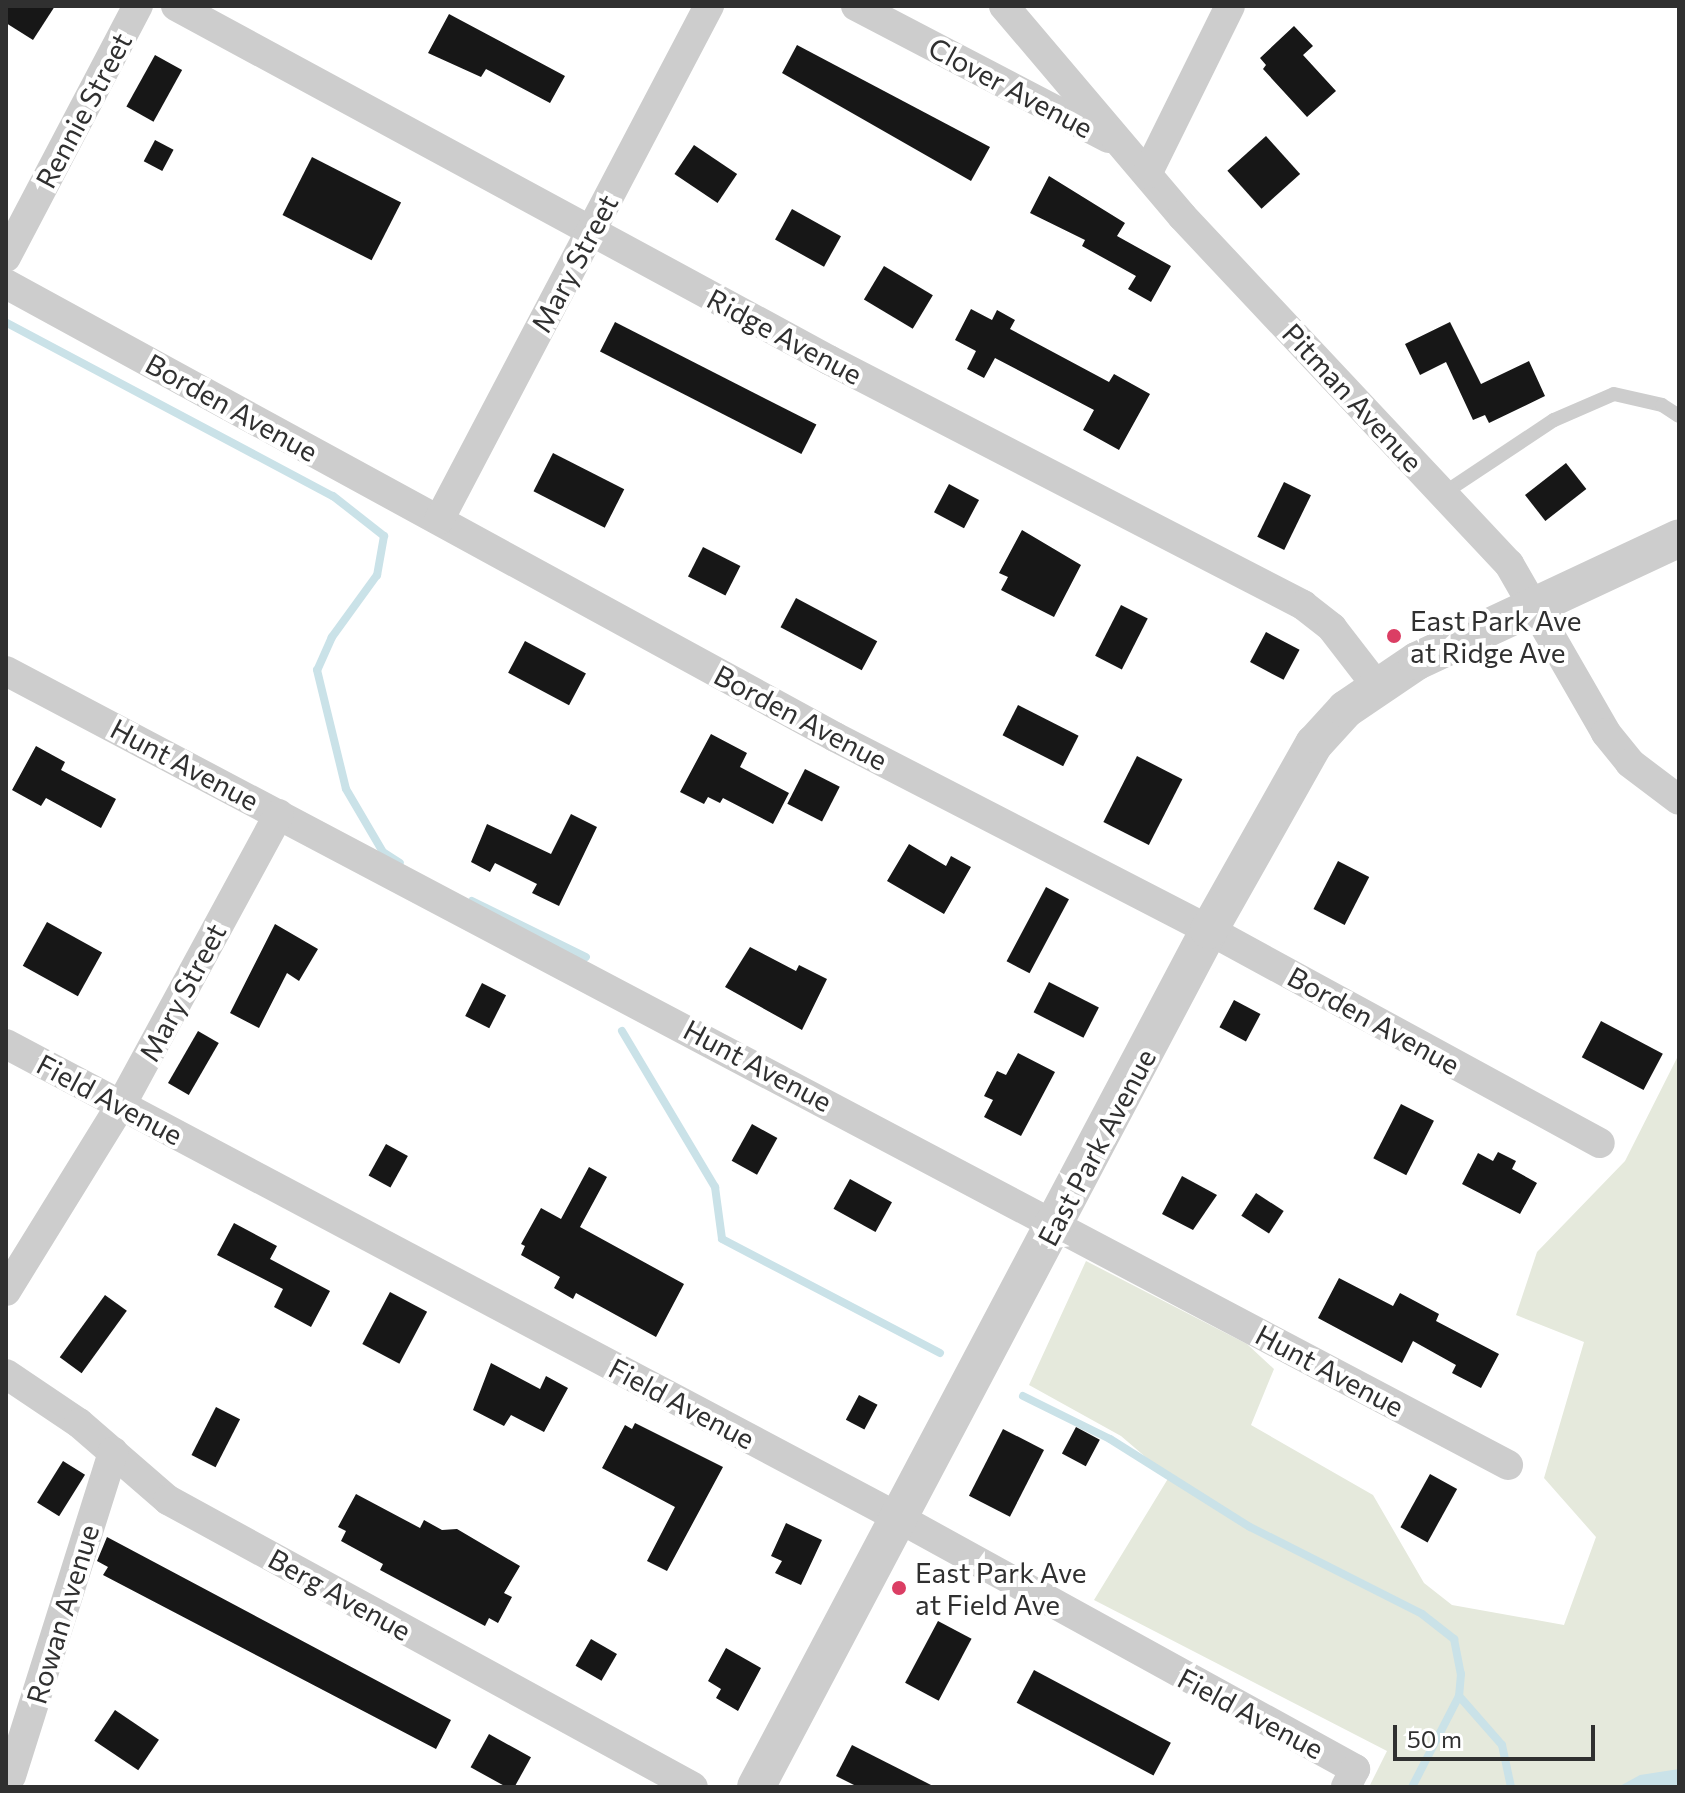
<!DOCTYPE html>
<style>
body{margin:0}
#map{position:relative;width:1685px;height:1793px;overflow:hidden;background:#fff;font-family:Commissioner,sans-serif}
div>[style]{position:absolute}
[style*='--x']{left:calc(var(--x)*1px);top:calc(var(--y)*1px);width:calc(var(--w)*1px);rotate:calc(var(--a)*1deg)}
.green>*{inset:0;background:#e5e9dc}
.water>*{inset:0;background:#cae2e8}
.stream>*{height:8px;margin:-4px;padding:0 4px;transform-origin:4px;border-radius:4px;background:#cae2e8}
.building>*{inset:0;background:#171717;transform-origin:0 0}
.service>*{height:14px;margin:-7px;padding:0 7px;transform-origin:7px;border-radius:7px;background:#cdcdcd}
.minor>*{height:30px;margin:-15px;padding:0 15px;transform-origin:15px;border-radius:15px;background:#cdcdcd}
.tertiary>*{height:38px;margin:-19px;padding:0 19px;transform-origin:19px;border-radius:19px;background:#cdcdcd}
.dots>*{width:22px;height:22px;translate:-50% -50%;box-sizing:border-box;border:4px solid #fff;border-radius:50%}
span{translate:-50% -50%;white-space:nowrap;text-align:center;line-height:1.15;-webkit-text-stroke:8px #fff;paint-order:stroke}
.street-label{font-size:28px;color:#303030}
.poi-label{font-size:28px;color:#303030}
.left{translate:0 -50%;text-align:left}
.frame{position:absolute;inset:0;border:8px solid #303030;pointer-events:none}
.scale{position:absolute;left:1393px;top:1725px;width:202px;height:36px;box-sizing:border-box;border:4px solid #303030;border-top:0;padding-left:10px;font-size:24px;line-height:28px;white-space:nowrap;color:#303030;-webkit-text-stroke:6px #fff;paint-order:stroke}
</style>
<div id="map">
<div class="green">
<i style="clip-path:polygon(1679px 1054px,1679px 1787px,1369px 1787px,1387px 1751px,1094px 1600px,1169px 1477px,1121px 1436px,1029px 1385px,1086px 1261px,1247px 1344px,1274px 1369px,1251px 1425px,1373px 1495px,1424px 1583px,1452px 1605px,1564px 1625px,1596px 1537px,1544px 1478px,1584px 1342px,1516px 1315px,1537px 1252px,1625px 1161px)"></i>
</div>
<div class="water">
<i style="clip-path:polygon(1679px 1769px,1679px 1787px,1618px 1787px,1640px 1775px)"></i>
</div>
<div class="stream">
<i style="--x:7;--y:323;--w:369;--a:28"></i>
<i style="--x:333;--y:496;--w:65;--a:38.1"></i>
<i style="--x:384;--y:536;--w:40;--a:100"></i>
<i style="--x:377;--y:575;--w:77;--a:126"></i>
<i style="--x:332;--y:637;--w:36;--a:114"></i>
<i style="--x:317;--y:670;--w:122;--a:76.3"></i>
<i style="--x:346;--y:789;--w:73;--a:59.6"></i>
<i style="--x:383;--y:852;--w:20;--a:33"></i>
<i style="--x:472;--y:901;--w:127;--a:26.2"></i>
<i style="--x:622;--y:1031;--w:182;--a:59.2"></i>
<i style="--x:715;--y:1187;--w:52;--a:82.3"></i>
<i style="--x:722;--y:1239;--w:246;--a:27.6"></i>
<i style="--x:1023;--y:1396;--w:97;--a:26.3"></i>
<i style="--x:1110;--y:1439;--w:165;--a:32.2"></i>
<i style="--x:1250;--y:1527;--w:193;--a:26.8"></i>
<i style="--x:1422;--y:1614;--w:41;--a:38"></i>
<i style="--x:1454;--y:1639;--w:36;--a:79"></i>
<i style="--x:1461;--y:1674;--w:22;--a:95"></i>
<i style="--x:1459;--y:1696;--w:102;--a:117.3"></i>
<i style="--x:1459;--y:1696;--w:65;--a:48.7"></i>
<i style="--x:1502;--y:1745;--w:43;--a:77.9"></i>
</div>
<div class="building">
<i style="clip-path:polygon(6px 6px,55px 6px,33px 40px,6px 23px)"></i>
<i style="clip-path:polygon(449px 14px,565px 76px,550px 103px,486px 69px,481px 77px,428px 53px)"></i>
<i style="clip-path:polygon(1294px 26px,1313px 46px,1303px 55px,1336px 91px,1307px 117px,1263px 69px,1266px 65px,1260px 58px)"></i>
<i style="clip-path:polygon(797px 45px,990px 147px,971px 181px,782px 73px)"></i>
<i style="left:155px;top:55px;width:31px;height:59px;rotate:29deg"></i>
<i style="left:1266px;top:136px;width:51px;height:52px;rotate:48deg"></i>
<i style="left:155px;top:140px;width:21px;height:24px;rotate:28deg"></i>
<i style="left:694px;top:145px;width:52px;height:35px;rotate:34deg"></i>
<i style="left:312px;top:157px;width:100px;height:65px;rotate:27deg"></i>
<i style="clip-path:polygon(1049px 176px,1125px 223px,1117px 236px,1171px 266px,1151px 302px,1128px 289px,1136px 276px,1082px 246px,1085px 240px,1030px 213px)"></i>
<i style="left:792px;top:209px;width:56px;height:35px;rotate:29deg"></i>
<i style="left:884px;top:266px;width:57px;height:39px;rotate:31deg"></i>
<i style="clip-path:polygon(971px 309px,992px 320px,997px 310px,1015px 320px,1010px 329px,1109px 382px,1114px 374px,1150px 394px,1119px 450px,1083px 430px,1094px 410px,995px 358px,984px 378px,967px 369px,976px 351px,955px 340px)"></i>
<i style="left:615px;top:322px;width:226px;height:33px;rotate:27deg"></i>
<i style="clip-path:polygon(1450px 322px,1481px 384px,1529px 361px,1545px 396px,1489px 423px,1485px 415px,1473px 420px,1446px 362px,1420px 375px,1405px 344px)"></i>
<i style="left:553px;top:453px;width:80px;height:43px;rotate:27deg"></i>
<i style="left:1566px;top:463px;width:33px;height:52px;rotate:52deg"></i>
<i style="left:1284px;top:482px;width:30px;height:61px;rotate:26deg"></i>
<i style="left:949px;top:484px;width:34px;height:32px;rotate:28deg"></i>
<i style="clip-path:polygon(1022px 530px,1081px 565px,1054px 617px,1001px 590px,1008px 577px,999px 573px)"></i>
<i style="left:703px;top:547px;width:42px;height:33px;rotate:27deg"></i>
<i style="left:796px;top:598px;width:92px;height:33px;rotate:28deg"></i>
<i style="left:1121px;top:605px;width:30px;height:57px;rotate:27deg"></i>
<i style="left:1266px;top:632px;width:38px;height:34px;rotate:28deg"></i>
<i style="left:525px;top:641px;width:69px;height:36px;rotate:28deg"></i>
<i style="left:1018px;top:705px;width:68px;height:34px;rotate:27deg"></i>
<i style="clip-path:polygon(711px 734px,747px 753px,740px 767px,789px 793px,773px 824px,723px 798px,720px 803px,708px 797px,704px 804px,680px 792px)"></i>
<i style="clip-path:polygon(36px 746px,65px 762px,61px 770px,116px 799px,101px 828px,46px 798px,41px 806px,12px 790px)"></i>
<i style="left:1137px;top:756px;width:51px;height:74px;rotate:27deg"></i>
<i style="left:805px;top:769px;width:39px;height:39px;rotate:27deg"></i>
<i style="clip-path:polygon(571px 814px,597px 827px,559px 906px,532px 893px,537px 884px,495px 863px,490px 872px,471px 862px,487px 824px,551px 854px)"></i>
<i style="clip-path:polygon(909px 844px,946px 866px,951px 856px,971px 867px,944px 914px,887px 881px)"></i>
<i style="left:1338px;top:861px;width:35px;height:54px;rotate:27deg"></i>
<i style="left:1046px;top:887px;width:26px;height:84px;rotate:28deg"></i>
<i style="left:47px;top:922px;width:63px;height:50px;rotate:29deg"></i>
<i style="clip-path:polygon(275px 924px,318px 949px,299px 981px,287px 973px,259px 1028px,230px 1013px)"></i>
<i style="clip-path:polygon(750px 947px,796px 971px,799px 965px,827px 979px,802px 1030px,725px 987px)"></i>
<i style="left:1049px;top:982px;width:56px;height:34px;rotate:27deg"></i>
<i style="left:482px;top:983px;width:27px;height:37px;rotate:27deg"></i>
<i style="left:1234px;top:1000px;width:30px;height:31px;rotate:28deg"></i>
<i style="left:1601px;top:1021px;width:70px;height:41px;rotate:28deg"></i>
<i style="left:198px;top:1031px;width:24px;height:60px;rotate:30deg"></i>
<i style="clip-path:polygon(1018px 1053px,1055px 1072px,1021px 1136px,984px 1117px,993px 1100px,984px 1096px,997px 1071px,1006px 1075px)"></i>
<i style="left:1401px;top:1104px;width:37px;height:61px;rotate:27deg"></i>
<i style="left:752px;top:1124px;width:29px;height:42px;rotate:29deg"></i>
<i style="left:386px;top:1144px;width:25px;height:36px;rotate:29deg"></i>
<i style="clip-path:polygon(1498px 1152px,1516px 1161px,1512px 1169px,1537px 1183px,1520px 1214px,1462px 1184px,1478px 1153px,1493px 1161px)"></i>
<i style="clip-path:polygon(589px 1167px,607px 1177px,580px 1227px,684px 1284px,656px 1337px,576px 1293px,573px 1299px,554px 1288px,560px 1277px,521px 1255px,525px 1246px,521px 1244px,541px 1208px,561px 1219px)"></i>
<i style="clip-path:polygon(1182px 1176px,1217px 1195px,1193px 1230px,1162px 1214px)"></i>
<i style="left:850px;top:1179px;width:48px;height:34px;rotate:29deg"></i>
<i style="left:1256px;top:1193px;width:33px;height:27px;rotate:33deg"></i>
<i style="clip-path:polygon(234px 1223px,277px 1246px,270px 1259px,330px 1291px,311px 1327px,274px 1307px,283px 1289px,217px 1255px)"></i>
<i style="clip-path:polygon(1339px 1278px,1393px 1306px,1400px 1293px,1439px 1314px,1436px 1321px,1499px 1354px,1481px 1388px,1452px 1373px,1456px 1365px,1413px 1341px,1402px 1363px,1318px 1318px)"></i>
<i style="left:390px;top:1292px;width:42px;height:59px;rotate:28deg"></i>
<i style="left:105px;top:1295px;width:27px;height:77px;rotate:36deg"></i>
<i style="clip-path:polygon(491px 1363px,540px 1389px,546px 1376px,568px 1388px,544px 1432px,511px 1415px,504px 1426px,473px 1410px)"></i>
<i style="left:859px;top:1395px;width:21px;height:28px;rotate:28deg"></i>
<i style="left:216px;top:1407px;width:27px;height:54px;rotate:27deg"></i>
<i style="clip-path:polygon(635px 1423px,723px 1467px,667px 1571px,647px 1561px,675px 1507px,602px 1468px,625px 1425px,632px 1429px)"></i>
<i style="left:1076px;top:1427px;width:27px;height:30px;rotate:28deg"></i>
<i style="left:1003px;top:1429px;width:46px;height:75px;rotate:27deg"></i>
<i style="left:63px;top:1461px;width:26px;height:49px;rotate:32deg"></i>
<i style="left:1430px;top:1474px;width:31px;height:61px;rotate:29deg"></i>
<i style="clip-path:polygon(356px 1494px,420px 1528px,424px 1520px,442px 1530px,457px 1529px,520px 1566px,504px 1593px,512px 1597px,498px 1623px,489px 1618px,485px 1626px,380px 1570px,383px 1564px,341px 1541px,346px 1531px,338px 1527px)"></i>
<i style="clip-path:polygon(786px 1523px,822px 1540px,801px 1585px,775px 1573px,782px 1561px,771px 1556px)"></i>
<i style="clip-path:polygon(107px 1537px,451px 1720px,436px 1749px,103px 1575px,108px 1567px,97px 1561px)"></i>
<i style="left:938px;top:1621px;width:38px;height:70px;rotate:28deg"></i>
<i style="left:591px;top:1639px;width:30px;height:31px;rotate:30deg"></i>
<i style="clip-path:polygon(726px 1648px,761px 1668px,738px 1711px,716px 1698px,721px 1689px,708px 1681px)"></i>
<i style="left:1034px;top:1670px;width:155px;height:37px;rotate:28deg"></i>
<i style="left:115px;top:1710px;width:53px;height:37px;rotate:34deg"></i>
<i style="left:489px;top:1734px;width:48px;height:38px;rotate:29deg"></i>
<i style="clip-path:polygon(852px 1745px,935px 1787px,858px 1787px,836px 1776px)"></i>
</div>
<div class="service">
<i style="--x:1444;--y:493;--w:132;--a:-33.6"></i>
<i style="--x:1554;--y:420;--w:65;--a:-23.4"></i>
<i style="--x:1614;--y:394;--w:49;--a:12.9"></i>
<i style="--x:1662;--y:405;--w:20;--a:33"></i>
</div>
<div class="minor">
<i style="--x:176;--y:6;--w:743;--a:28.46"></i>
<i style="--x:829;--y:360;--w:534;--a:27.33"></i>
<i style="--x:1303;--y:605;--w:37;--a:38"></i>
<i style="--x:1332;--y:628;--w:72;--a:52.3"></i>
<i style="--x:856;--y:6;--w:285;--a:27.6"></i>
<i style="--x:1004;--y:6;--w:275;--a:49.7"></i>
<i style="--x:1182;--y:216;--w:478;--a:46.8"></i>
<i style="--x:1509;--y:564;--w:195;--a:60.1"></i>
<i style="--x:1606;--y:733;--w:38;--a:51"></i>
<i style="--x:1630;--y:763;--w:61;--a:37.1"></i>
<i style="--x:1147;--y:174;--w:187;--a:-63.7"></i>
<i style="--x:6;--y:257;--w:284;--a:-62.3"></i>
<i style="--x:6;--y:284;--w:945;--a:28.65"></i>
<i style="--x:835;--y:737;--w:421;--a:27.3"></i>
<i style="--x:1209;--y:930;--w:445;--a:28.6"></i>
<i style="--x:439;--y:520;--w:581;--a:-62.29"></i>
<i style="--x:6;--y:671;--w:1699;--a:27.86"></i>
<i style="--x:6;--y:1044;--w:1009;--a:27.96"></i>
<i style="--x:897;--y:1517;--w:523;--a:28.82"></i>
<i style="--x:1355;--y:1769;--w:20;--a:117"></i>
<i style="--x:6;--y:1291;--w:219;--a:-58.3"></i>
<i style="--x:121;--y:1105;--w:331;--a:-61.5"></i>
<i style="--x:6;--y:1374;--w:88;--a:33.9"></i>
<i style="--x:79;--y:1423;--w:118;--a:40.9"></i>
<i style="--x:168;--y:1500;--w:598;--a:28.66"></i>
<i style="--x:11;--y:1776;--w:340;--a:-72.5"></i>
</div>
<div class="tertiary">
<i style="--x:756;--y:1787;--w:969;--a:-62.14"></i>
<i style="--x:1209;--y:930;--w:214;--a:-60.6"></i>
<i style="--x:1314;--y:744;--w:47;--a:-47.6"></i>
<i style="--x:1346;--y:709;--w:86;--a:-34.1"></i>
<i style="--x:1417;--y:661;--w:289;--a:-25.1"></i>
</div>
<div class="dots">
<i style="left:1394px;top:636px;background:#db3e64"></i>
<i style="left:899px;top:1588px;background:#db3e64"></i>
</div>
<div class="street-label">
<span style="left:1011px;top:87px;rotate:28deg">Clover Avenue</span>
<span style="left:83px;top:110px;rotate:-62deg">Rennie Street</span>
<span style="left:574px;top:263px;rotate:-62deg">Mary Street</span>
<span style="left:785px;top:336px;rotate:28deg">Ridge Avenue</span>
<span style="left:1353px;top:397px;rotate:47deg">Pitman Avenue</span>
<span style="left:232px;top:407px;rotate:29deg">Borden Avenue</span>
<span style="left:801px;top:717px;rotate:28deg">Borden Avenue</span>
<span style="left:185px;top:764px;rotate:28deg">Hunt Avenue</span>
<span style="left:182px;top:992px;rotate:-62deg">Mary Street</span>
<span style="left:1374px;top:1020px;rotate:29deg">Borden Avenue</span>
<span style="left:758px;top:1065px;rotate:28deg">Hunt Avenue</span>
<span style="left:110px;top:1099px;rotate:28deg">Field Avenue</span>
<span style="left:1096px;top:1147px;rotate:-62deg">East Park Avenue</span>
<span style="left:1330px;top:1370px;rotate:28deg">Hunt Avenue</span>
<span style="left:682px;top:1403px;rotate:28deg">Field Avenue</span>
<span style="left:340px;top:1594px;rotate:29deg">Berg Avenue</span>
<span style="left:62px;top:1614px;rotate:-73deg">Rowan Avenue</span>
<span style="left:1251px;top:1713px;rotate:28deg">Field Avenue</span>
</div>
<div class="poi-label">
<span class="left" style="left:1410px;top:636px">East Park Ave<br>at Ridge Ave</span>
<span class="left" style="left:915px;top:1588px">East Park Ave<br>at Field Ave</span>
</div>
<div class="frame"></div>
<div class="scale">50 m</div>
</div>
